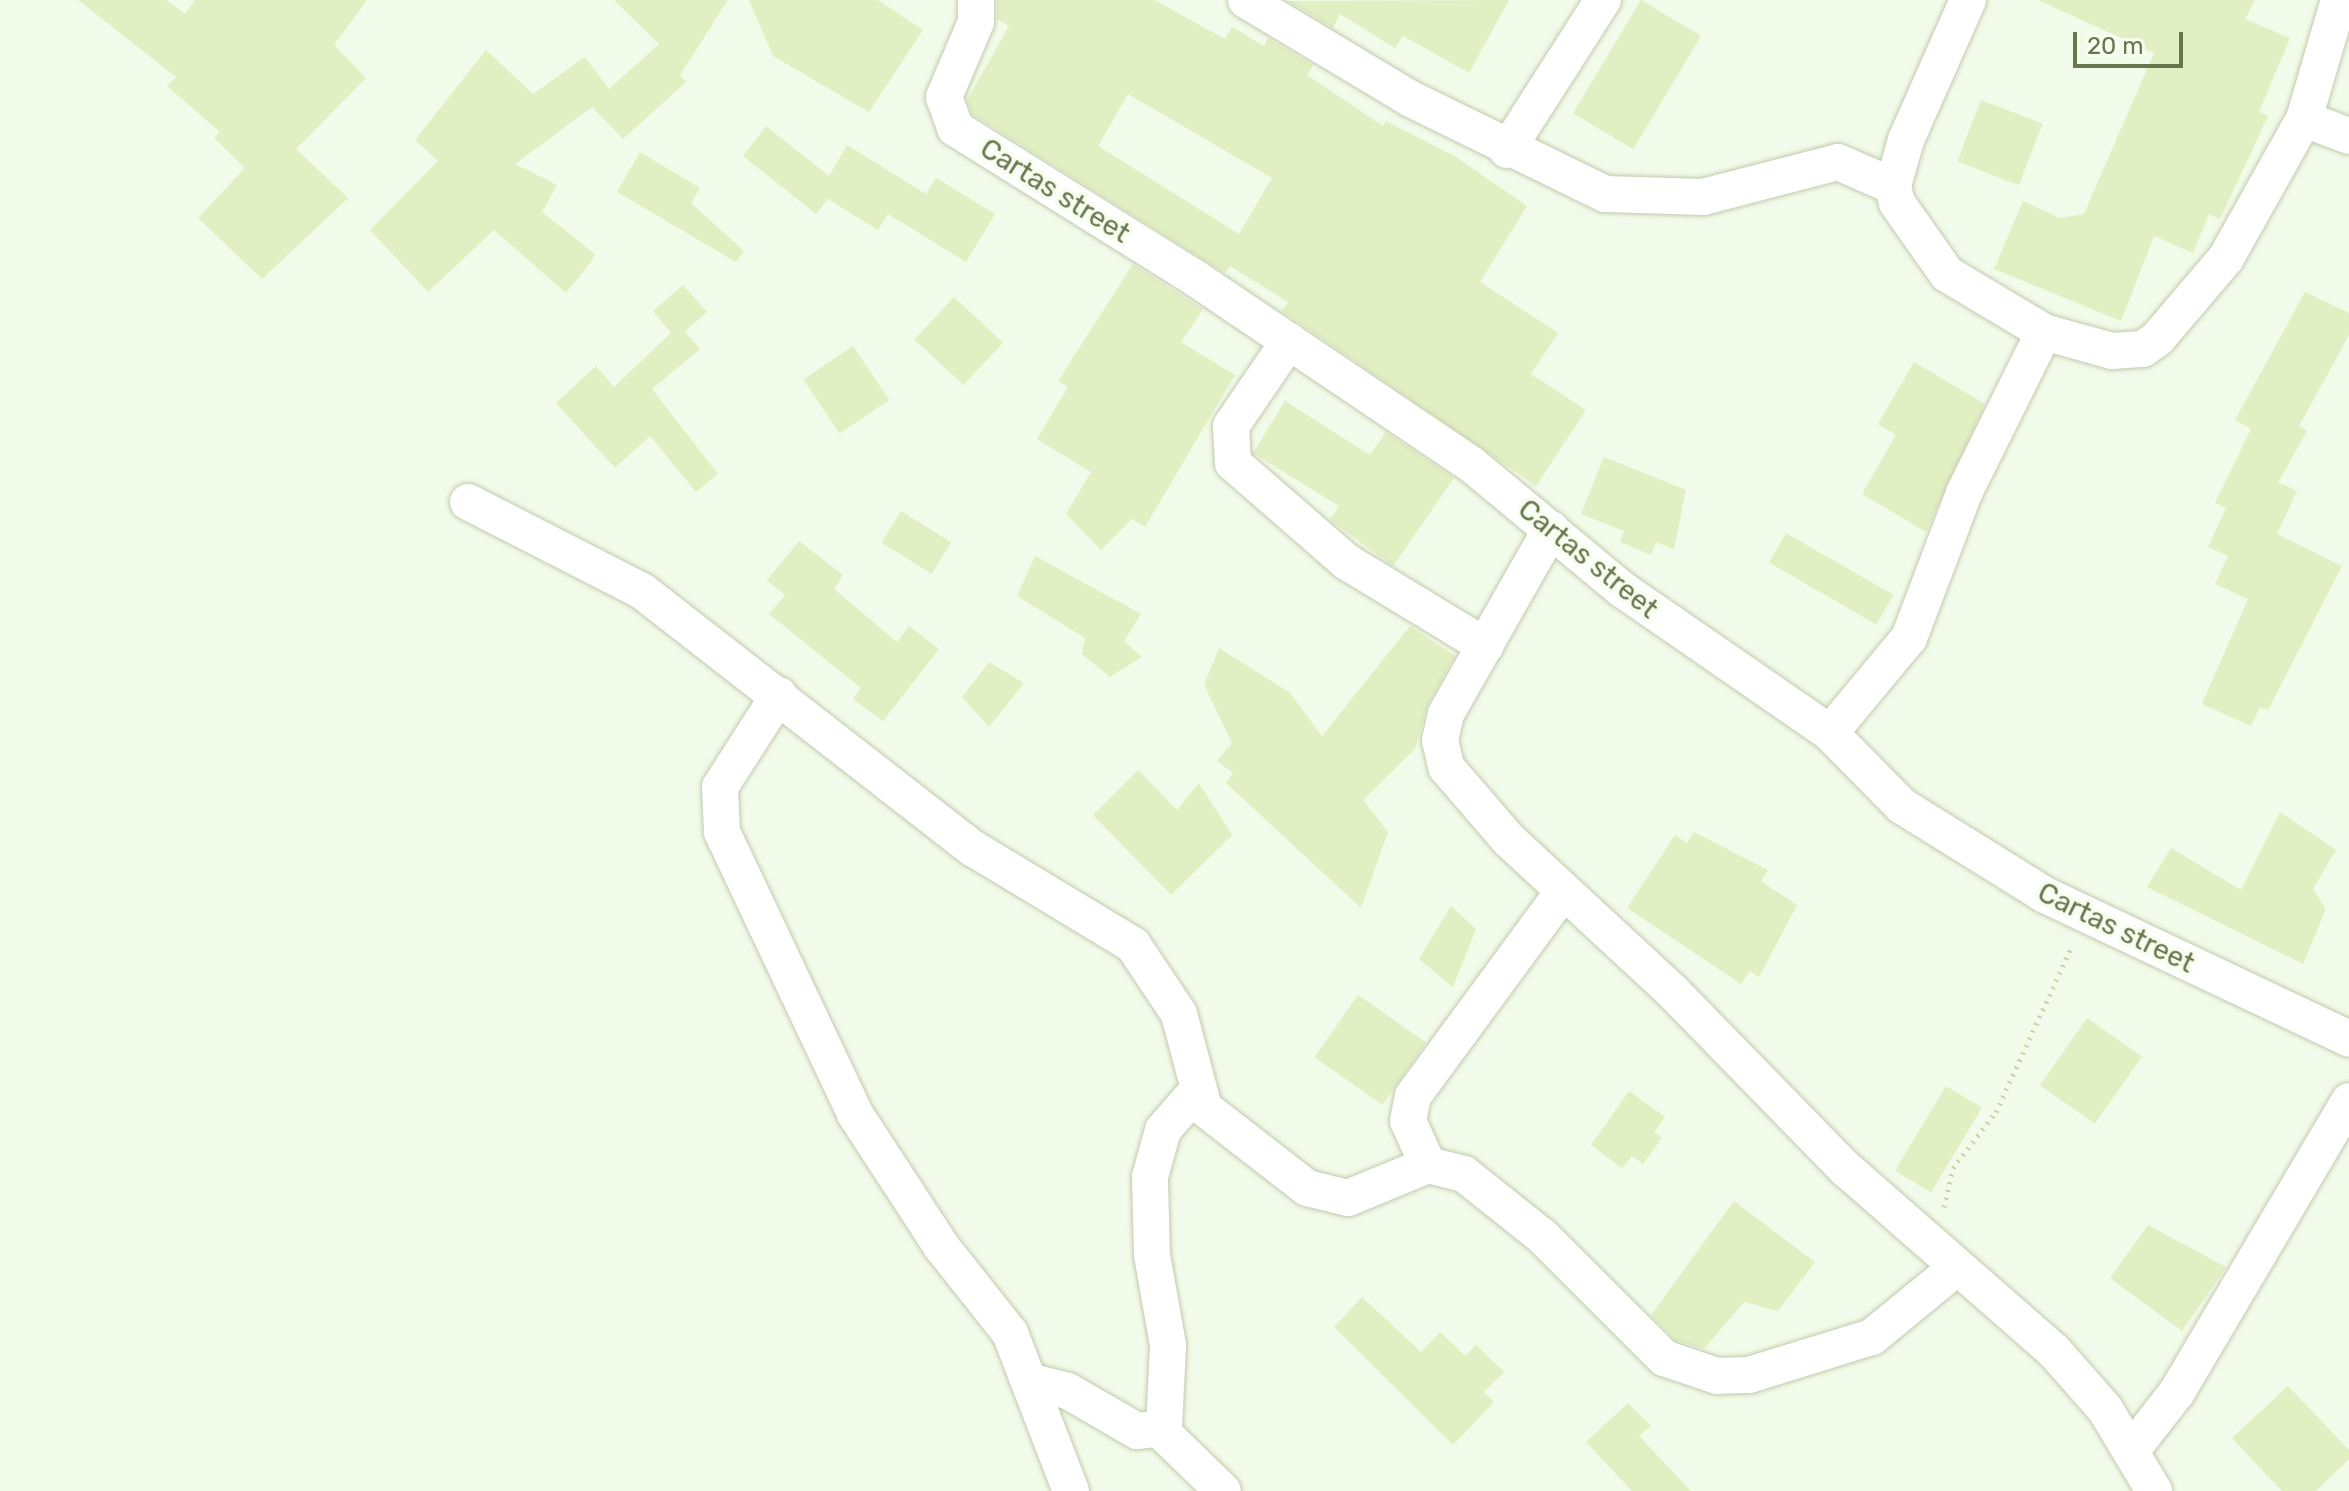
<!DOCTYPE html>
<style>
body{margin:0}
#map{position:relative;width:2349px;height:1491px;overflow:hidden;background:#f2fbe9;font-family:Rubik,sans-serif}
div>[style]{position:absolute}
[style*='--x']{left:calc(var(--x)*1px);top:calc(var(--y)*1px);width:calc(var(--w)*1px);rotate:calc(var(--a)*1deg)}
.building>*{inset:0;background:#e1efc3;transform-origin:0 0}
.path>*{height:5px;margin-top:-2.5px;transform-origin:0;background:repeating-linear-gradient(90deg,#c6d5a5 0 2px,transparent 0 8px)}
.roads{filter:drop-shadow(0 0 2px #c0cbad) drop-shadow(0 0 2px #c0cbad)}
.street>*{height:36px;margin:-18px;padding:0 18px;transform-origin:18px;border-radius:18px;background:#fff}
span{translate:-50% -50%;white-space:nowrap;text-align:center;line-height:1.15;-webkit-text-stroke:8px #f6fef0;paint-order:stroke}
.street-label{font-size:28px;color:#6a754e}
.scale{position:absolute;left:2073px;top:32px;width:110px;height:36px;box-sizing:border-box;border:4px solid #6a754e;border-top:0;padding-left:10px;font-size:24px;line-height:28px;white-space:nowrap;color:#6a754e;-webkit-text-stroke:6px #f6fef0;paint-order:stroke}
</style>
<div id="map">
<div class="building">
<i style="clip-path:polygon(78px 0,166px 0,185px 14px,195px 0,367px 0,334px 45px,366px 78px,296px 149px,348px 198px,262px 279px,198px 218px,245px 168px,214px 138px,220px 132px,167px 86px,176px 77px)"></i>
<i style="clip-path:polygon(614px 0,728px 0,680px 75px,686px 82px,623px 139px,592px 107px,515px 164px,557px 185px,542px 212px,595px 254px,591px 262px,566px 293px,494px 230px,428px 292px,370px 230px,438px 161px,415px 140px,486px 50px,533px 94px,585px 57px,609px 89px,659px 44px)"></i>
<i style="clip-path:polygon(749px 0,878px 0,923px 30px,869px 112px,773px 56px)"></i>
<i style="clip-path:polygon(evenodd,997px 0,1155px 0,1225px 39px,1232px 27px,1264px 46px,1268px 38px,1313px 65px,1307px 75px,1383px 126px,1386px 121px,1456px 157px,1527px 206px,1480px 282px,1558px 333px,1531px 374px,1586px 410px,1536px 486px,1282px 311px,1288px 302px,1230px 266px,1225px 273px,972px 114px,967px 100px,1009px 26px,997px 19px,997px 0,1128px 94px,1272px 178px,1239px 234px,1098px 146px,1128px 94px)"></i>
<i style="clip-path:polygon(1509px 0,1469px 73px,1403px 36px,1395px 48px,1340px 14px,1333px 28px,1288px 1px)"></i>
<i style="left:1641px;top:0;width:70px;height:132px;rotate:31deg"></i>
<i style="clip-path:polygon(2038px 0,2255px 0,2245px 19px,2290px 38px,2259px 112px,2268px 116px,2220px 219px,2209px 214px,2193px 253px,2154px 236px,2121px 321px,1994px 269px,2023px 201px,2060px 218px,2084px 214px,2154px 53px)"></i>
<i style="left:1981px;top:100px;width:66px;height:66px;rotate:21deg"></i>
<i style="clip-path:polygon(766px 126px,829px 176px,847px 145px,926px 194px,936px 178px,995px 214px,966px 262px,888px 214px,878px 230px,828px 199px,816px 214px,743px 156px)"></i>
<i style="clip-path:polygon(640px 152px,700px 188px,691px 203px,744px 251px,736px 262px,617px 192px)"></i>
<i style="clip-path:polygon(1133px 264px,1203px 309px,1181px 342px,1235px 375px,1145px 527px,1132px 519px,1101px 550px,1066px 514px,1091px 472px,1037px 439px,1068px 387px,1058px 381px)"></i>
<i style="clip-path:polygon(683px 285px,707px 312px,685px 331px,700px 349px,652px 389px,718px 474px,696px 492px,650px 436px,615px 468px,556px 403px,596px 366px,614px 387px,671px 333px,653px 311px)"></i>
<i style="clip-path:polygon(2305px 292px,2349px 313px,2349px 335px,2299px 426px,2307px 431px,2278px 482px,2297px 491px,2277px 534px,2342px 566px,2268px 710px,2260px 707px,2251px 726px,2202px 704px,2248px 599px,2215px 584px,2228px 556px,2208px 547px,2226px 508px,2215px 503px,2251px 429px,2235px 420px)"></i>
<i style="left:954px;top:297px;width:67px;height:58px;rotate:43deg"></i>
<i style="left:853px;top:346px;width:65px;height:60px;rotate:56deg"></i>
<i style="clip-path:polygon(1914px 362px,1985px 404px,1926px 532px,1862px 494px,1896px 435px,1878px 424px)"></i>
<i style="clip-path:polygon(1285px 401px,1370px 455px,1386px 432px,1454px 478px,1393px 566px,1330px 520px,1339px 506px,1253px 453px)"></i>
<i style="clip-path:polygon(1604px 457px,1686px 490px,1674px 549px,1656px 542px,1651px 555px,1620px 542px,1624px 531px,1581px 514px)"></i>
<i style="left:901px;top:511px;width:59px;height:37px;rotate:32deg"></i>
<i style="left:1786px;top:533px;width:124px;height:34px;rotate:30deg"></i>
<i style="clip-path:polygon(799px 541px,843px 575px,834px 589px,897px 642px,909px 626px,939px 649px,883px 721px,853px 699px,861px 688px,769px 614px,785px 595px,767px 580px)"></i>
<i style="clip-path:polygon(1035px 556px,1141px 614px,1124px 641px,1142px 657px,1110px 677px,1082px 654px,1085px 638px,1017px 596px)"></i>
<i style="clip-path:polygon(1410px 626px,1455px 656px,1428px 704px,1415px 749px,1363px 800px,1388px 832px,1361px 908px,1226px 783px,1233px 773px,1217px 761px,1232px 743px,1204px 685px,1219px 648px,1290px 693px,1322px 736px)"></i>
<i style="clip-path:polygon(989px 662px,1024px 683px,989px 727px,962px 697px)"></i>
<i style="clip-path:polygon(1138px 770px,1177px 810px,1199px 783px,1232px 835px,1171px 895px,1093px 815px)"></i>
<i style="clip-path:polygon(2280px 812px,2336px 850px,2313px 889px,2326px 909px,2303px 964px,2147px 887px,2171px 848px,2241px 890px)"></i>
<i style="clip-path:polygon(1694px 832px,1768px 870px,1761px 881px,1797px 905px,1759px 977px,1750px 971px,1741px 984px,1627px 908px,1675px 835px,1687px 843px)"></i>
<i style="clip-path:polygon(1451px 906px,1476px 929px,1453px 987px,1419px 959px)"></i>
<i style="left:1358px;top:995px;width:83px;height:76px;rotate:35deg"></i>
<i style="left:2087px;top:1018px;width:67px;height:82px;rotate:35deg"></i>
<i style="left:1946px;top:1086px;width:42px;height:99px;rotate:31deg"></i>
<i style="clip-path:polygon(1629px 1091px,1665px 1117px,1654px 1132px,1662px 1138px,1643px 1164px,1632px 1156px,1622px 1168px,1591px 1145px)"></i>
<i style="clip-path:polygon(1734px 1201px,1815px 1262px,1778px 1311px,1744px 1302px,1704px 1349px,1675px 1340px,1651px 1315px)"></i>
<i style="clip-path:polygon(2148px 1225px,2226px 1267px,2182px 1331px,2110px 1278px)"></i>
<i style="clip-path:polygon(1362px 1297px,1421px 1352px,1440px 1332px,1465px 1356px,1476px 1345px,1504px 1372px,1484px 1392px,1494px 1402px,1453px 1445px,1334px 1327px)"></i>
<i style="clip-path:polygon(2288px 1386px,2349px 1450px,2349px 1459px,2316px 1491px,2282px 1491px,2232px 1438px)"></i>
<i style="clip-path:polygon(1628px 1403px,1651px 1426px,1639px 1436px,1691px 1491px,1632px 1491px,1586px 1442px)"></i>
</div>
<div class="path">
<i style="--x:1944;--y:1207;--w:40;--a:-77"></i>
<i style="--x:1953;--y:1168;--w:71;--a:-52.5"></i>
<i style="--x:1996;--y:1112;--w:183;--a:-65.4"></i>
</div>
<div class="roads">
<div class="street">
<i style="--x:976;--y:0;--w:22;--a:90"></i>
<i style="--x:976;--y:22;--w:82;--a:113.1"></i>
<i style="--x:944;--y:97;--w:33;--a:70"></i>
<i style="--x:955;--y:128;--w:283;--a:32"></i>
<i style="--x:1195;--y:278;--w:333;--a:34"></i>
<i style="--x:1471;--y:464;--w:197;--a:39.7"></i>
<i style="--x:1623;--y:590;--w:252;--a:34.6"></i>
<i style="--x:1830;--y:733;--w:103;--a:45.4"></i>
<i style="--x:1902;--y:806;--w:168;--a:31.9"></i>
<i style="--x:2045;--y:895;--w:336;--a:25.3"></i>
<i style="--x:1246;--y:0;--w:192;--a:31"></i>
<i style="--x:1411;--y:99;--w:216;--a:26.1"></i>
<i style="--x:1605;--y:194;--w:98;--a:1.8"></i>
<i style="--x:1703;--y:197;--w:139;--a:-14.5"></i>
<i style="--x:1838;--y:162;--w:60;--a:23.6"></i>
<i style="--x:1968;--y:0;--w:153;--a:113.9"></i>
<i style="--x:1906;--y:140;--w:48;--a:105.8"></i>
<i style="--x:1893;--y:186;--w:17;--a:77"></i>
<i style="--x:1897;--y:203;--w:87;--a:54.8"></i>
<i style="--x:1947;--y:274;--w:113;--a:30.9"></i>
<i style="--x:2044;--y:332;--w:71;--a:15.6"></i>
<i style="--x:2112;--y:351;--w:31;--a:-4"></i>
<i style="--x:2143;--y:349;--w:19;--a:-36"></i>
<i style="--x:2158;--y:338;--w:105;--a:-49.6"></i>
<i style="--x:2226;--y:258;--w:159;--a:-60.7"></i>
<i style="--x:2304;--y:119;--w:124;--a:-73.6"></i>
<i style="--x:2304;--y:119;--w:48;--a:20.7"></i>
<i style="--x:1507;--y:150;--w:178;--a:-57.4"></i>
<i style="--x:1289;--y:341;--w:103;--a:124.3"></i>
<i style="--x:1231;--y:426;--w:37;--a:87"></i>
<i style="--x:1233;--y:463;--w:151;--a:41"></i>
<i style="--x:1347;--y:562;--w:162;--a:31.3"></i>
<i style="--x:468;--y:502;--w:195;--a:27.1"></i>
<i style="--x:642;--y:591;--w:420;--a:37.9"></i>
<i style="--x:974;--y:849;--w:186;--a:31.1"></i>
<i style="--x:1133;--y:945;--w:83;--a:56.3"></i>
<i style="--x:1179;--y:1014;--w:97;--a:75.1"></i>
<i style="--x:1204;--y:1108;--w:130;--a:37.8"></i>
<i style="--x:1307;--y:1188;--w:42;--a:13.7"></i>
<i style="--x:1348;--y:1198;--w:87;--a:-22.4"></i>
<i style="--x:1428;--y:1165;--w:37;--a:14"></i>
<i style="--x:1464;--y:1174;--w:100;--a:38.5"></i>
<i style="--x:1542;--y:1236;--w:173;--a:45"></i>
<i style="--x:1664;--y:1358;--w:56;--a:18.8"></i>
<i style="--x:1717;--y:1376;--w:32;--a:-2"></i>
<i style="--x:1749;--y:1375;--w:129;--a:-17.2"></i>
<i style="--x:1872;--y:1337;--w:109;--a:-39.4"></i>
<i style="--x:1551;--y:529;--w:213;--a:119.6"></i>
<i style="--x:1446;--y:714;--w:27;--a:103"></i>
<i style="--x:1440;--y:740;--w:28;--a:77"></i>
<i style="--x:1446;--y:767;--w:96;--a:49.2"></i>
<i style="--x:1509;--y:840;--w:224;--a:42.8"></i>
<i style="--x:1673;--y:992;--w:248;--a:45.7"></i>
<i style="--x:1846;--y:1169;--w:276;--a:41.2"></i>
<i style="--x:2054;--y:1351;--w:77;--a:48.7"></i>
<i style="--x:2105;--y:1409;--w:96;--a:59.1"></i>
<i style="--x:779;--y:695;--w:109;--a:122.7"></i>
<i style="--x:720;--y:787;--w:45;--a:87.5"></i>
<i style="--x:722;--y:832;--w:312;--a:64.7"></i>
<i style="--x:855;--y:1114;--w:158;--a:56.9"></i>
<i style="--x:941;--y:1246;--w:111;--a:51.6"></i>
<i style="--x:1010;--y:1333;--w:169;--a:68.9"></i>
<i style="--x:1830;--y:733;--w:124;--a:-50.3"></i>
<i style="--x:1909;--y:638;--w:155;--a:-69.2"></i>
<i style="--x:1964;--y:493;--w:180;--a:-63.6"></i>
<i style="--x:1428;--y:1165;--w:48;--a:-114.4"></i>
<i style="--x:1408;--y:1121;--w:25;--a:-79"></i>
<i style="--x:1413;--y:1096;--w:252;--a:-53.7"></i>
<i style="--x:1032;--y:1382;--w:37;--a:14"></i>
<i style="--x:1068;--y:1391;--w:80;--a:30.1"></i>
<i style="--x:1137;--y:1431;--w:27;--a:-6"></i>
<i style="--x:1164;--y:1428;--w:83;--a:-87.2"></i>
<i style="--x:1168;--y:1345;--w:91;--a:-100.1"></i>
<i style="--x:1152;--y:1255;--w:78;--a:-91.5"></i>
<i style="--x:1150;--y:1177;--w:49;--a:-74.5"></i>
<i style="--x:1163;--y:1130;--w:49;--a:-49.1"></i>
<i style="--x:1161;--y:1431;--w:86;--a:44.1"></i>
<i style="--x:2131;--y:1451;--w:75;--a:-52.1"></i>
<i style="--x:2177;--y:1392;--w:338;--a:-59.4"></i>
</div>
</div>
<div class="street-label">
<span style="left:1055px;top:191px;rotate:32deg">Cartas street</span>
<span style="left:1588px;top:559px;rotate:39deg">Cartas street</span>
<span style="left:2116px;top:928px;rotate:26deg">Cartas street</span>
</div>
<div class="scale">20 m</div>
</div>
